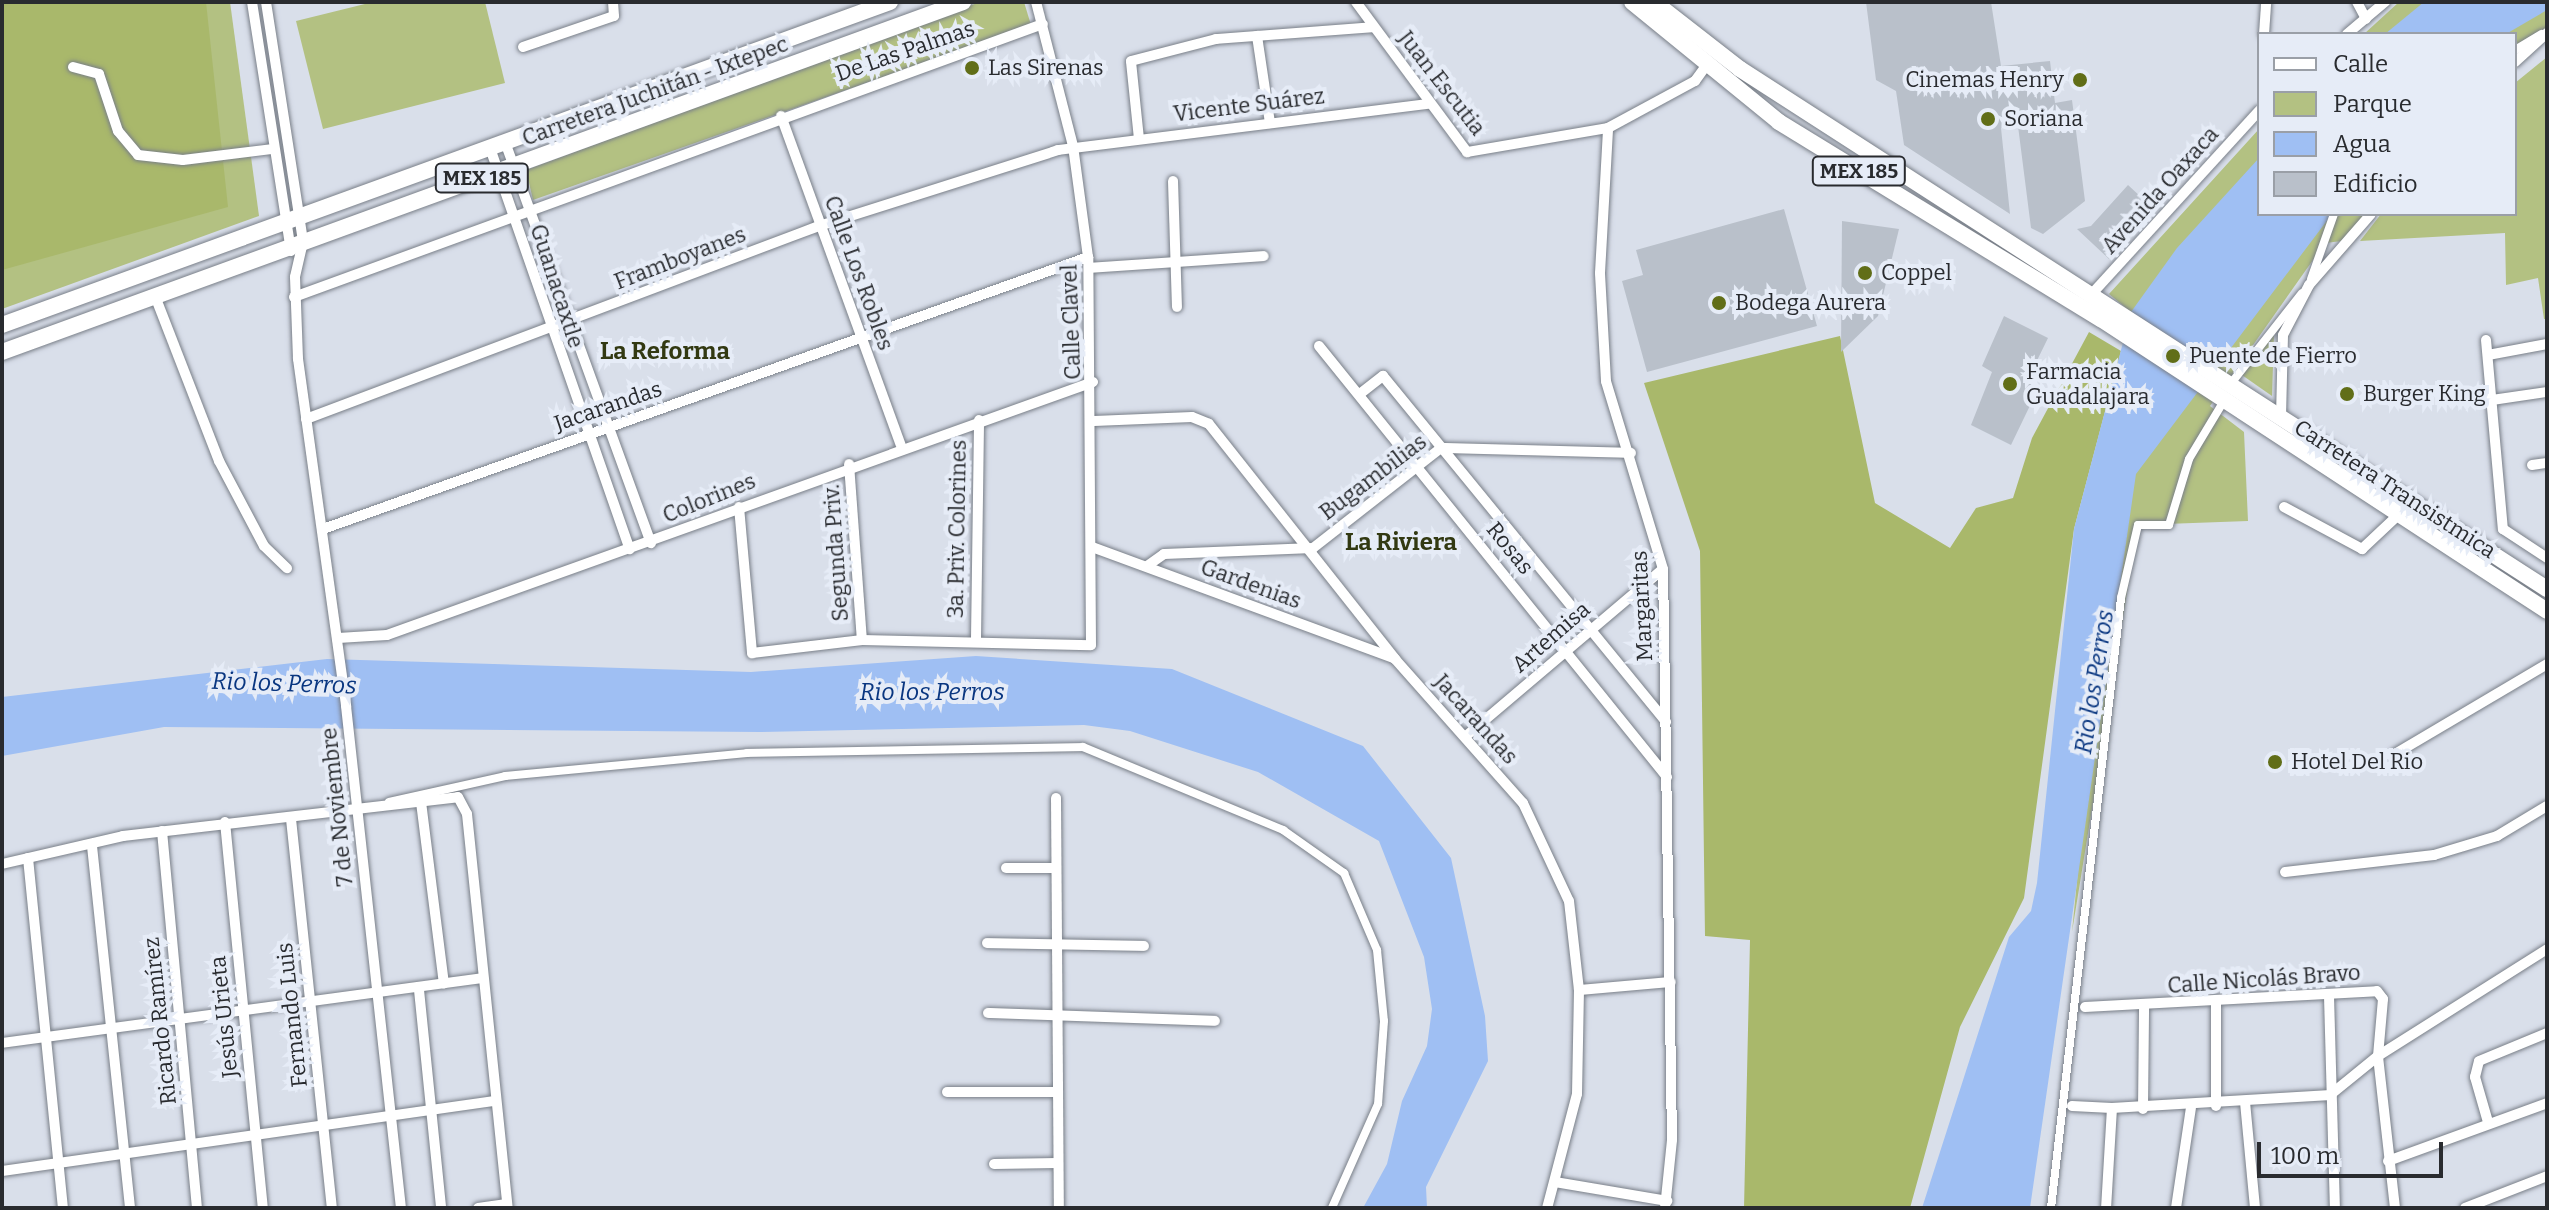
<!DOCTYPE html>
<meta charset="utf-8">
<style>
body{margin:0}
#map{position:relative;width:2549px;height:1210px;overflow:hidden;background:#d9dfea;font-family:Bitter,serif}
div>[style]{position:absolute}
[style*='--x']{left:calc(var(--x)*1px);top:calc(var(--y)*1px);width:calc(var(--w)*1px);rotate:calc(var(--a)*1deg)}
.green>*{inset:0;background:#b3c182}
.forest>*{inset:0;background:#a9b86b}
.water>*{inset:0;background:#9fbff3}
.building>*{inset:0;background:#b9c0ca}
.roads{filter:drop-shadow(0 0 2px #797f88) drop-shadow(0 0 2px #797f88)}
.pedestrian>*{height:8px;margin:-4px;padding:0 4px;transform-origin:4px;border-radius:4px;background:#fff}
.minor>*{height:10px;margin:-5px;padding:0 5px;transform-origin:5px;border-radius:5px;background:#fff}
.primary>*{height:16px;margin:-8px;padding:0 8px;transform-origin:8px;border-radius:8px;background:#fff}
.dots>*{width:22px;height:22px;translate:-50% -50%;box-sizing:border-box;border:4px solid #e6ecf7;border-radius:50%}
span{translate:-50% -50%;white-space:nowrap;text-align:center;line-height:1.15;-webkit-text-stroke:8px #e6ecf7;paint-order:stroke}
.shield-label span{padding:2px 6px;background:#e6ecf7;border:2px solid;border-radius:6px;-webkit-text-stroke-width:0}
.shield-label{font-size:20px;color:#292b2f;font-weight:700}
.street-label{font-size:22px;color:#292b2f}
.poi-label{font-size:22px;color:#292b2f}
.left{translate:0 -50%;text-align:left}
.right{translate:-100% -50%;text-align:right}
.neighbourhood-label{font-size:24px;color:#323912;font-weight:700}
.water-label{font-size:24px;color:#093680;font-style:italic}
.frame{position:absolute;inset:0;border:4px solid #292b2f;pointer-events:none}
.legend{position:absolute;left:2257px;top:32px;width:260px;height:184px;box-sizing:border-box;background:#e6ecf7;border:2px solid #9a9fa7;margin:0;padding:10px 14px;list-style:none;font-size:24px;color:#292b2f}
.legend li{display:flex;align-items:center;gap:16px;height:40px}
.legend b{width:40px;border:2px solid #9a9fa7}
.scale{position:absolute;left:2257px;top:1142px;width:186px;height:36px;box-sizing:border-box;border:4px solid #292b2f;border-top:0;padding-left:10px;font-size:24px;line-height:28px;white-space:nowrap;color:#292b2f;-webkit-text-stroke:6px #e6ecf7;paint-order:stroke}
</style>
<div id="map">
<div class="green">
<i style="clip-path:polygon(2px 2px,230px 2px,259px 216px,2px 309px)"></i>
<i style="clip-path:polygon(373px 2px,485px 2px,505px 83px,323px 129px,296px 21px)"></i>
<i style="clip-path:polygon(980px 2px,1024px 2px,1031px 25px,533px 200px,526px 170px)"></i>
<i style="clip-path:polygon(2399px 2px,2547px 2px,2547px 37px,2515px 64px,2515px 34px,2364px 34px)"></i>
<i style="clip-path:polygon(2547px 57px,2547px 319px,2544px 319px,2538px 278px,2506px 285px,2505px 233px,2360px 241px,2381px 214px,2515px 214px,2515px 83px)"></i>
<i style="clip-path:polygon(2259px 129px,2259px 214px,2365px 214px,2342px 241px,2325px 243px,2210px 406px,2244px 432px,2248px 521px,2138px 525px,2072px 932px,2132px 313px,2109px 294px)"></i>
<i style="clip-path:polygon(2274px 334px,2272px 396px,2239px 373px)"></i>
</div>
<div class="forest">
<i style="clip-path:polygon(2px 2px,206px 2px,228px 207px,2px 270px)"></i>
<i style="clip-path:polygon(2089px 332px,2121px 351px,2074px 529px,2024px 898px,1960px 1027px,1910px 1208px,1744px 1208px,1750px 940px,1705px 936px,1700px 551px,1644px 383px,1840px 336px,1875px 503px,1950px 548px,1976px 508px,2013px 498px,2032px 438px)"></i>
</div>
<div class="water">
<i style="clip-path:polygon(2424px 2px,2547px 2px,2547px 10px,2506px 34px,2385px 34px)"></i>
<i style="clip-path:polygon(2259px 158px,2259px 214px,2332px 214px,2136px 474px,2030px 1208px,1922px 1208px,2009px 937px,2031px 911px,2037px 883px,2074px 529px,2131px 312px,2177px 248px)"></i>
<i style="clip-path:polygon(976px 656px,1172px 669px,1363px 746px,1451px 858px,1485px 1016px,1488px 1061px,1426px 1187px,1427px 1208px,1363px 1208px,1387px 1164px,1402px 1101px,1427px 1046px,1432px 1009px,1424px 957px,1379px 841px,1258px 772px,1130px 731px,1084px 725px,760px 732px,164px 727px,2px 756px,2px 697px,327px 659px,751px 672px)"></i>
</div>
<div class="building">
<i style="clip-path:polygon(1866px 2px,1991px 2px,2001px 66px,2050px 61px,2055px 103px,2072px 100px,2085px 201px,2043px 234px,2031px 228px,2018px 126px,2001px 128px,2010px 214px,1904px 145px,1896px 91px,1876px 80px)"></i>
<i style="clip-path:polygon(2128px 185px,2155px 210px,2109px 259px,2077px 229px,2091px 226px)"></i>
<i style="clip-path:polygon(1784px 209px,1817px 326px,1647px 372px,1622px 281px,1643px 275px,1636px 250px)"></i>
<i style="clip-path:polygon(1842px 221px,1899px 229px,1878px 316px,1841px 352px)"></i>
<i style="clip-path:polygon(2004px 316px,2048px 338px,2027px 381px,2039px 387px,2011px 445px,1971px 425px,1992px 372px,1982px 366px)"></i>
</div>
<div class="roads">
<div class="pedestrian">
<i style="--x:2515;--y:50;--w:31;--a:-31"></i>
<i style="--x:2311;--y:279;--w:69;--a:-70.5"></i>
<i style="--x:2229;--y:386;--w:118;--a:-51.9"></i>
<i style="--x:389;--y:802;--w:119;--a:-12.6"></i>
<i style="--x:505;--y:776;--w:243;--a:-5.4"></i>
<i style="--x:747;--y:753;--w:336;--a:-1"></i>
<i style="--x:1083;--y:747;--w:217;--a:22.5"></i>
<i style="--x:1283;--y:830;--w:75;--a:35.2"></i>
<i style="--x:1344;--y:873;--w:84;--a:66.8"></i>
<i style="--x:1377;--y:950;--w:71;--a:84.4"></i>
<i style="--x:1384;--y:1021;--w:83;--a:94.1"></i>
<i style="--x:1378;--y:1104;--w:114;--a:113.9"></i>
<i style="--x:2051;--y:1208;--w:614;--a:-83.45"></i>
<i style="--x:2121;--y:598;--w:75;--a:-76.9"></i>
<i style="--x:2138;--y:525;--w:31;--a:0"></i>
<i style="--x:2169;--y:525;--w:69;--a:-73.1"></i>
<i style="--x:2189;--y:459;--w:70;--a:-59"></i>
</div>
<div class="minor">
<i style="--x:252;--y:2;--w:252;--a:81.1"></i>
<i style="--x:266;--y:2;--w:243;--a:81.2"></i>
<i style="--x:303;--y:242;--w:36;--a:103"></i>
<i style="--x:295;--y:277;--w:82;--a:87.9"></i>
<i style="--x:298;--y:359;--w:350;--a:82.1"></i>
<i style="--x:346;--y:706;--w:505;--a:83.75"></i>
<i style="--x:1356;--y:2;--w:187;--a:53.5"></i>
<i style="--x:1467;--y:152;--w:143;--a:-9.7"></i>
<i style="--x:2357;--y:2;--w:19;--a:62"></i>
<i style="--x:2264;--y:34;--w:32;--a:-86"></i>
<i style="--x:2347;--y:34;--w:50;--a:-40.1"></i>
<i style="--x:1257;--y:36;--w:88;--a:81.5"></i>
<i style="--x:523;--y:47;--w:96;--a:-18.8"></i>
<i style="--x:614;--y:16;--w:14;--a:-94"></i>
<i style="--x:2515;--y:62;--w:43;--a:-42.2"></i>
<i style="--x:73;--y:67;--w:27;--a:15"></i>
<i style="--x:99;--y:74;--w:60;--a:71.6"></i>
<i style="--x:118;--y:131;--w:31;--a:50"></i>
<i style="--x:138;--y:155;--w:45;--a:6.3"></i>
<i style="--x:183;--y:160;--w:91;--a:-7"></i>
<i style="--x:781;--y:116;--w:350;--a:70"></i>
<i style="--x:1139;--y:139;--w:78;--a:-95.9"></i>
<i style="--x:1131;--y:61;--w:88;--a:-14.5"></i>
<i style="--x:1216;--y:39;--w:158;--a:-4.3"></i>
<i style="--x:505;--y:142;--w:427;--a:70"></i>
<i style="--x:490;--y:148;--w:425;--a:70.8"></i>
<i style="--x:1173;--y:181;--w:126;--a:88.2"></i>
<i style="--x:1089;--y:268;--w:175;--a:-3.9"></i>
<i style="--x:155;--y:296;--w:177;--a:68.8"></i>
<i style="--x:219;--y:461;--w:96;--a:62.1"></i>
<i style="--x:264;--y:546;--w:32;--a:44"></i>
<i style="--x:2090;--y:296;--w:251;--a:-47.6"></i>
<i style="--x:294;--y:297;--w:797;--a:-20.03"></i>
<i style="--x:2486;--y:340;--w:190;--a:84.9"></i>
<i style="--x:2503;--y:529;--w:53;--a:33.4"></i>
<i style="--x:1319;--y:346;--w:554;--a:51.08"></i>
<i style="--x:2488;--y:355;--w:60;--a:-10.6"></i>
<i style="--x:1361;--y:393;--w:28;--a:-38"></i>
<i style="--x:1383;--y:376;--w:447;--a:50.7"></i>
<i style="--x:2492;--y:400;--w:56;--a:-8.3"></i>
<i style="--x:2281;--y:417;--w:82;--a:-88.6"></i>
<i style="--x:2283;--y:335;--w:56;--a:-62.5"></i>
<i style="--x:2309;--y:285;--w:94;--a:-48.9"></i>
<i style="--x:306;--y:419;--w:548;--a:-20.62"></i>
<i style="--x:819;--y:226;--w:251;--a:-17.6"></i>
<i style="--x:1058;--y:150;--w:374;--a:-7.1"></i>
<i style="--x:1094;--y:421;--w:98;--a:-2.3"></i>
<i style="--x:1192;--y:417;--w:18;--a:22"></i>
<i style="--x:1209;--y:424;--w:300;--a:51.6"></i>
<i style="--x:1395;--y:659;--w:193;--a:48.4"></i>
<i style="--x:1523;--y:803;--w:108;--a:64.9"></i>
<i style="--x:1569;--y:901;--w:90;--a:83.6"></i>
<i style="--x:1579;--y:990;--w:104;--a:91.1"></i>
<i style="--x:1577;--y:1094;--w:118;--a:104.7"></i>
<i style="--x:849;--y:464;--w:176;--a:85.8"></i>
<i style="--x:2532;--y:465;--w:15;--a:-8"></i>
<i style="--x:739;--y:507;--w:147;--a:84.9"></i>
<i style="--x:752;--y:653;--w:111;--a:-6.7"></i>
<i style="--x:862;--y:640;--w:229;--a:1.3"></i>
<i style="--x:1091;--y:645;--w:388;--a:-90.4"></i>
<i style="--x:1088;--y:257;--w:112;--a:-97.7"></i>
<i style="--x:1073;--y:146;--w:149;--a:-104.4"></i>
<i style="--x:2284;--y:507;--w:89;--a:28.3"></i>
<i style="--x:2362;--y:549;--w:69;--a:-43.2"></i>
<i style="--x:323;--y:529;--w:812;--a:-19.57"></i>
<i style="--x:1092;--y:547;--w:322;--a:20.2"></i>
<i style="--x:1147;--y:566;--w:21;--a:-35"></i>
<i style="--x:1164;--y:554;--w:149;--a:-2.3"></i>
<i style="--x:1313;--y:548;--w:162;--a:-38"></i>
<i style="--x:1441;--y:448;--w:190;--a:1.5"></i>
<i style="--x:338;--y:638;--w:49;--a:-3.5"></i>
<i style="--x:387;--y:635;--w:750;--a:-19.72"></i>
<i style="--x:976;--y:639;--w:219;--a:-89.2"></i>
<i style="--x:1466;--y:736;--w:258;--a:-40.3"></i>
<i style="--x:2395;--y:754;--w:177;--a:-30.6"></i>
<i style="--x:1056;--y:798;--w:410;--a:89.6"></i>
<i style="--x:421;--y:802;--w:183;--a:82.8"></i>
<i style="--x:291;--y:819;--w:391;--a:84"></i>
<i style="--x:225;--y:822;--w:388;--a:84.4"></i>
<i style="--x:162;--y:831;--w:379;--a:84.7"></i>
<i style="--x:92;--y:846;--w:364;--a:84"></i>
<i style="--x:28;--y:858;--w:352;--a:84.3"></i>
<i style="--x:2;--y:864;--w:124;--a:-13"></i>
<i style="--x:123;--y:836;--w:337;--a:-6.6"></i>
<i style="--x:458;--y:797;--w:19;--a:62"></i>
<i style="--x:467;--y:814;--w:396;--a:84.1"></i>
<i style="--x:1006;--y:868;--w:48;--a:0"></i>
<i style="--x:2285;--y:872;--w:150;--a:-6.5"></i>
<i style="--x:2434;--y:855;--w:66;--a:-16.8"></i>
<i style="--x:2497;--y:836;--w:58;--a:-31"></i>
<i style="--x:987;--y:943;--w:157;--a:1.1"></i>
<i style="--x:419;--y:990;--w:219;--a:84.2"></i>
<i style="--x:1579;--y:990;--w:92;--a:-5"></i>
<i style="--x:2329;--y:996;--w:212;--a:88.4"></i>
<i style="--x:2085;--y:1007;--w:292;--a:-3.1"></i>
<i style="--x:2377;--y:991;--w:10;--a:53"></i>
<i style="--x:2383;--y:999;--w:57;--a:95"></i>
<i style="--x:2378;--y:1056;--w:62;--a:140.9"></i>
<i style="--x:2330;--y:1095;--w:218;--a:176.6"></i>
<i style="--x:2112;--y:1108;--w:100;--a:93.4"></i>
<i style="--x:988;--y:1013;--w:227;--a:2"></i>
<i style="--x:2;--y:1043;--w:485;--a:-7.7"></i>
<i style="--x:947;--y:1092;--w:110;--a:0"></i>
<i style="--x:2245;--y:1102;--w:106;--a:84.6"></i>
<i style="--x:2072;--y:1106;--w:40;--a:2.9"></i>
<i style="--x:2216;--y:1106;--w:102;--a:-90"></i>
<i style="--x:2143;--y:1109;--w:103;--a:-89.4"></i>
<i style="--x:2488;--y:1122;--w:47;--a:-106.1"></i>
<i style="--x:2475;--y:1077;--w:16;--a:-76"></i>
<i style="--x:2479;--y:1061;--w:74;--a:-22.4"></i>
<i style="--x:2388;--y:1161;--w:169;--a:-20"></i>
<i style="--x:994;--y:1164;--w:63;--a:-0.9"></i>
<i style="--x:2;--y:1171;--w:498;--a:-8.1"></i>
<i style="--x:1555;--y:1182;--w:114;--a:9.6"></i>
<i style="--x:478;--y:1208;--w:29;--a:-8"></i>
<i style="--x:1665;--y:1208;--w:68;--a:-84.1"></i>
<i style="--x:1672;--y:1140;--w:571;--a:-90.9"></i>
<i style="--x:1663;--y:569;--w:196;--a:-106.9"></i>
<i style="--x:1606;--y:381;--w:108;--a:-93.2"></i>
<i style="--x:1600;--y:273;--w:145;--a:-86.8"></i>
<i style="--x:1608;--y:128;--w:99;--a:-28.4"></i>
<i style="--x:1695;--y:81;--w:19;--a:-54"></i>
<i style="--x:2176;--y:1208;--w:101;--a:-81.5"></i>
<i style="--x:2395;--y:1208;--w:153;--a:-96.4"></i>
<i style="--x:2378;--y:1056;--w:200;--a:-32.3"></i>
<i style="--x:2465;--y:1208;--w:88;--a:-21.3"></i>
</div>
<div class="primary">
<i style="--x:1632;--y:2;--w:190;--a:39.2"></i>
<i style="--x:1779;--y:122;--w:377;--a:31.5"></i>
<i style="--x:2101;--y:319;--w:533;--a:33.21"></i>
<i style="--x:1654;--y:2;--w:109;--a:37.9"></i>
<i style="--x:1740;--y:69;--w:960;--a:32.8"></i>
<i style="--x:2;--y:325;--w:945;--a:-19.99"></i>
<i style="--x:2;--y:352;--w:1023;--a:-20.01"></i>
</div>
</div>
<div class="dots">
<i style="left:972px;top:68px;background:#616e18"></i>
<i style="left:2080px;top:80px;background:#616e18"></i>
<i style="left:1988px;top:119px;background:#616e18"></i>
<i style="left:1865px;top:273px;background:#616e18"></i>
<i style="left:1719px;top:303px;background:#616e18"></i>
<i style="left:2173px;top:356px;background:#616e18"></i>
<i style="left:2010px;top:384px;background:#616e18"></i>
<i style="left:2347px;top:394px;background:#616e18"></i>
<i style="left:2275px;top:762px;background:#616e18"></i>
</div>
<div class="shield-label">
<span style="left:1859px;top:171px">MEX 185</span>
<span style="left:482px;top:178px">MEX 185</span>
</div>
<div class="street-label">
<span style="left:905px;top:51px;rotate:-19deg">De Las Palmas</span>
<span style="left:1442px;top:83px;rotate:52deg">Juan Escutia</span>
<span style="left:655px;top:91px;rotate:-20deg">Carretera Juchitán - Ixtepec</span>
<span style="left:1249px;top:105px;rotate:-7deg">Vicente Suárez</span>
<span style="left:2160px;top:190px;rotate:-48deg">Avenida Oaxaca</span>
<span style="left:680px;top:258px;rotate:-21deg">Framboyanes</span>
<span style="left:859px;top:273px;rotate:70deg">Calle Los Robles</span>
<span style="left:557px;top:286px;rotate:72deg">Guanacaxtle</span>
<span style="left:1071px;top:322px;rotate:-92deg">Calle Clavel</span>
<span style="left:608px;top:406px;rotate:-19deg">Jacarandas</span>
<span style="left:1373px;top:477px;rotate:-37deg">Bugambilias</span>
<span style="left:2395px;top:489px;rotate:33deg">Carretera Transistmica</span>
<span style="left:709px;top:498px;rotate:-22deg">Colorines</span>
<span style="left:957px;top:529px;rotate:-89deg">3a. Priv. Colorines</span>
<span style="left:1510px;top:548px;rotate:51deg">Rosas</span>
<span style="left:836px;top:553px;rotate:-94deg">Segunda Priv.</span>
<span style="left:1251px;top:584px;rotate:20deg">Gardenias</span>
<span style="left:1642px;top:606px;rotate:-93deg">Margaritas</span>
<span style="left:1551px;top:637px;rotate:-41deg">Artemisa</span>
<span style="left:1476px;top:719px;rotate:48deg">Jacarandas</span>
<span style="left:337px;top:807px;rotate:-96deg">7 de Noviembre</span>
<span style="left:2264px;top:979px;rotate:-4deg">Calle Nicolás Bravo</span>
<span style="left:292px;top:1015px;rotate:-96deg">Fernando Luis</span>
<span style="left:224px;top:1017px;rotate:-96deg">Jesús Urieta</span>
<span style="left:160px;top:1021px;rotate:-96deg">Ricardo Ramírez</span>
</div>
<div class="poi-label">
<span class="left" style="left:988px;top:68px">Las Sirenas</span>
<span class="right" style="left:2064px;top:80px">Cinemas Henry</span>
<span class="left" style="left:2004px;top:119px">Soriana</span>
<span class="left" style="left:1881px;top:273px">Coppel</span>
<span class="left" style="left:1735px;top:303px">Bodega Aurera</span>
<span class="left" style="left:2189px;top:356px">Puente de Fierro</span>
<span class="left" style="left:2026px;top:384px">Farmacia<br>Guadalajara</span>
<span class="left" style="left:2363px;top:394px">Burger King</span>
<span class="left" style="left:2291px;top:762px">Hotel Del Rio</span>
</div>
<div class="neighbourhood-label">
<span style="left:665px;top:352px">La Reforma</span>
<span style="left:1401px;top:543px">La Riviera</span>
</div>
<div class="water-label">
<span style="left:2095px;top:682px;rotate:-81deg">Rio los Perros</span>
<span style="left:284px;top:684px;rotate:2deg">Rio los Perros</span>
<span style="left:932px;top:693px">Rio los Perros</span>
</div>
<div class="frame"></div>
<ul class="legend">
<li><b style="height:10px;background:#fff"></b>Calle</li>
<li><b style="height:22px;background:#b3c182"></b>Parque</li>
<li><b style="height:22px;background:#9fbff3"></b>Agua</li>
<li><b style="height:22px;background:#b9c0ca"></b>Edificio</li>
</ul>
<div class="scale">100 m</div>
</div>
